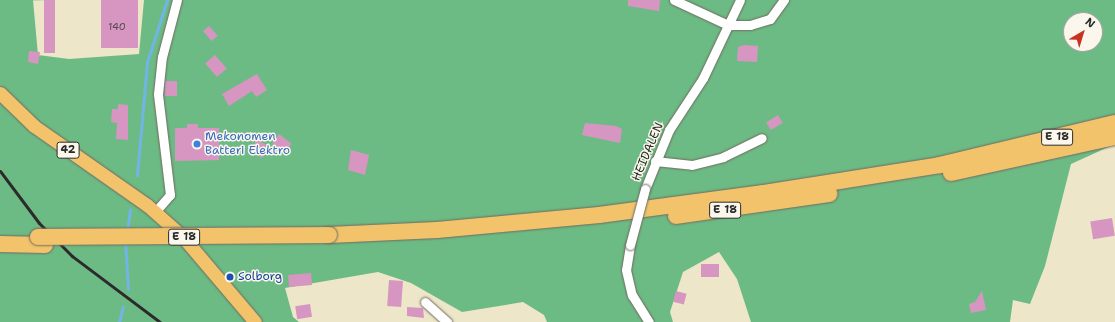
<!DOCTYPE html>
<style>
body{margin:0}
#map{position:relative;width:1115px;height:322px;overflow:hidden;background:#eee6c8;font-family:"Shantell Sans",sans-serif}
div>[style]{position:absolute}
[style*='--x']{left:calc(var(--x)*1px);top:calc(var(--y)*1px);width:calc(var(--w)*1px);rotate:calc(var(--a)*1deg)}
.forest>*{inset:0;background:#6dbb84}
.stream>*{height:3px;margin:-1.5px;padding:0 1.5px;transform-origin:1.5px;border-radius:1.5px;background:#70b5e6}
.building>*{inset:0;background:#d696c1;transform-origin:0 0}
.roads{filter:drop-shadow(0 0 1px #6f6c62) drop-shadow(0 0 1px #6f6c62)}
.street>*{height:9px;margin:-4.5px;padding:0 4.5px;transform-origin:4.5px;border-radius:4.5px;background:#fff}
.primary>*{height:13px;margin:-6.5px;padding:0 6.5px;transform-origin:6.5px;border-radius:6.5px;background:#f2c36a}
.highway>*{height:16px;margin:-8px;padding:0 8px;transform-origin:8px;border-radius:8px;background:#f2c36a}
.rail>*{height:3px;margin:-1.5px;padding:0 1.5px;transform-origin:1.5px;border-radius:1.5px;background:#2b2b2b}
.bridges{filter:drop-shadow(0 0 1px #6f6c62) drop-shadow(0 0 1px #6f6c62)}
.street-bridge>*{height:9px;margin:-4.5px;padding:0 4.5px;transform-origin:4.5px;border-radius:4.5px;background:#fff}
.highway-bridge>*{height:16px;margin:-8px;padding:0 8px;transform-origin:8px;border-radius:8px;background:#f2c36a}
.dots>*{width:11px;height:11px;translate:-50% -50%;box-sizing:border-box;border:2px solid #fbf7ec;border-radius:50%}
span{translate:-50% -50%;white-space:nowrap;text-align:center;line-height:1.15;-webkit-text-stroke:3px #fbf7ec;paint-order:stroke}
.number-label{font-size:10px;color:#564650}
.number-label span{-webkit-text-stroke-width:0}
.shield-label span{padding:1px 3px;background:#fbf7ec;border:1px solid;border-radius:3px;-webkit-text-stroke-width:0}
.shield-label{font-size:11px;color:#2b2b2b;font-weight:700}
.shop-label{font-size:12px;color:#366cbe}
.left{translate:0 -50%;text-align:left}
.street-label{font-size:12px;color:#2b2b2b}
.transit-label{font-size:12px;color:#164399}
.north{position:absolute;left:1063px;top:12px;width:40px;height:40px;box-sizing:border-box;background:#fbf7ec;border:1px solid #a8a59f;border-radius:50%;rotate:38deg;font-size:11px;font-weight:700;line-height:16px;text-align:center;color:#2b2b2b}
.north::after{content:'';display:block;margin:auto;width:14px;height:18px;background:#c8321e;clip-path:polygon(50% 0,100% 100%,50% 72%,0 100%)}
</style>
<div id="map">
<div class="forest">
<i style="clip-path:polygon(evenodd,0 0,33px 0,38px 55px,69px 59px,139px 54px,144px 0,1115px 0,1115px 144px,1071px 164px,1045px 266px,1030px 304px,1013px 300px,1010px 322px,751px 322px,737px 279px,719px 252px,683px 272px,670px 312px,673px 322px,547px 322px,544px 315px,523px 302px,462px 312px,411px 283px,378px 272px,285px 288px,293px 317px,299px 322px,0 322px,0 0,1071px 20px,1095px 20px,1095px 44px,1071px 44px,1071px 20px)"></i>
</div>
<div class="stream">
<i style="--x:137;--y:175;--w:113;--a:-84.9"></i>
<i style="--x:147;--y:62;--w:65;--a:-72.1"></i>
<i style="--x:127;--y:231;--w:22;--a:-82"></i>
<i style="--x:125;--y:241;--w:48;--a:86.4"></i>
<i style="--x:119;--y:322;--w:16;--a:-76"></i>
</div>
<div class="building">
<i style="left:44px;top:0;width:11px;height:53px"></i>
<i style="left:101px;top:0;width:37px;height:48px"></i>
<i style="clip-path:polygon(628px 0,660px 0,659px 11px,628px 6px)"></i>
<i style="left:209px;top:26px;width:13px;height:8px;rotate:48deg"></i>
<i style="clip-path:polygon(744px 45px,758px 46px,757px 62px,737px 61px,738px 47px)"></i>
<i style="clip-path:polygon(29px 51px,40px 52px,38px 64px,28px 62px)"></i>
<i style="left:215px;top:55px;width:18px;height:13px;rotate:49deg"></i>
<i style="clip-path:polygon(257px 74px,267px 90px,256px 97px,252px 91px,229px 106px,222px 94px)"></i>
<i style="left:165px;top:81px;width:12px;height:15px"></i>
<i style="clip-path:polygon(118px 104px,128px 105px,128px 140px,116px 139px,117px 123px,111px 122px,112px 109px,118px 109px)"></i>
<i style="left:778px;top:115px;width:9px;height:14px;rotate:58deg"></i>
<i style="clip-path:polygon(585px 123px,616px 126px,622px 129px,620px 143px,582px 135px)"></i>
<i style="clip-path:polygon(187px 124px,198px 124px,198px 128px,219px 128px,219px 160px,175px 161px,175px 128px,187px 128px)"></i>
<i style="left:279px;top:134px;width:16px;height:11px;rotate:38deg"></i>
<i style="clip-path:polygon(257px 140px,270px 147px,262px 158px,250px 150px)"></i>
<i style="clip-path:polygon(351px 150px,369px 155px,365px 175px,348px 170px)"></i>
<i style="left:1112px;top:218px;width:18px;height:22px;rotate:81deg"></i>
<i style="left:701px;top:264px;width:18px;height:13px"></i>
<i style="left:311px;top:273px;width:12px;height:23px;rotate:85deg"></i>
<i style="left:389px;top:280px;width:14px;height:26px;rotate:4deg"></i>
<i style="left:676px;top:291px;width:11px;height:11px;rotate:15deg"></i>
<i style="clip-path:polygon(982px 291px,986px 310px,971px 313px,969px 304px,975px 302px)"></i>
<i style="left:310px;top:304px;width:13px;height:15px;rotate:81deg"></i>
<i style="clip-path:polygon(407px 307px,423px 308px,424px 318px,407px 316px)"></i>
</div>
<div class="roads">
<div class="street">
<i style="--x:674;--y:0;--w:60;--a:24.8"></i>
<i style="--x:728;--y:25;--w:22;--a:0"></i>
<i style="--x:750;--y:25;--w:21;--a:-17"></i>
<i style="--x:770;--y:19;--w:24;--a:-54"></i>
<i style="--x:655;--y:161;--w:37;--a:6"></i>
<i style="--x:692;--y:165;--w:32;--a:-14"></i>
<i style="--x:723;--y:157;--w:43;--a:-26"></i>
<i style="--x:645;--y:189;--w:64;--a:-67.9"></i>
<i style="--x:669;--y:130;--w:62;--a:-56.8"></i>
<i style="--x:703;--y:78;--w:86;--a:-64.6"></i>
<i style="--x:155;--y:212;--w:23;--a:-49"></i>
<i style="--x:170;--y:195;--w:102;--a:-96.8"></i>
<i style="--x:158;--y:94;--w:37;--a:-84"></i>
<i style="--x:162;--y:57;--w:59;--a:-75.3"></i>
<i style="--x:630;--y:245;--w:25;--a:99"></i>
<i style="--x:626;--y:270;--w:26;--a:77"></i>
<i style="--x:632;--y:295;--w:32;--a:58"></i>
<i style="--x:425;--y:302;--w:30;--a:42"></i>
</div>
<div class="primary">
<i style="--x:0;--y:93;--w:47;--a:44.1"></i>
<i style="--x:34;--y:126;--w:138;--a:35"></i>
<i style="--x:147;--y:205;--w:48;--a:41.6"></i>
<i style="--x:183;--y:237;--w:111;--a:49.7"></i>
</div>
<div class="highway">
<i style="--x:951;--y:173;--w:168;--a:-12.4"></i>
<i style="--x:676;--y:216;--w:155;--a:-8.2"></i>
<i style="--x:329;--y:235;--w:108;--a:-2.7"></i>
<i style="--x:437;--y:230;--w:163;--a:-5.3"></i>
<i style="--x:599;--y:215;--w:166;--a:-7.6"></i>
<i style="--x:764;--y:193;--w:178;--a:-9"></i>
<i style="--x:940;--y:165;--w:180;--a:-13.5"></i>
<i style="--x:0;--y:244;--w:45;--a:1.3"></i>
</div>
</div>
<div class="rail">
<i style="--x:0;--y:171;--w:65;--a:53.1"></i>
<i style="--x:39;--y:223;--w:47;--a:45"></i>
<i style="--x:72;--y:256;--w:110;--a:36.9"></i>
</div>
<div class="bridges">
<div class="street-bridge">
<i style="--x:630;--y:245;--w:58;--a:-75"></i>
</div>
<div class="highway-bridge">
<i style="--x:38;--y:237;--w:291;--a:-0.4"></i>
</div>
</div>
<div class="dots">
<i style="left:197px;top:144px;background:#3f7fe0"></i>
<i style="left:230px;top:277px;background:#1a4fb4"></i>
</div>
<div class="number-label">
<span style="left:117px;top:27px">140</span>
</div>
<div class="shield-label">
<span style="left:1057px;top:137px">E 18</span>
<span style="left:68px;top:150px">42</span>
<span style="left:725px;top:210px">E 18</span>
<span style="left:184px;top:237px">E 18</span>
</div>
<div class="shop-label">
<span class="left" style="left:205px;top:144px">Mekonomen<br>Batteri Elektro</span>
</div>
<div class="street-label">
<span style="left:648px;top:152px;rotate:-67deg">HEIDALEN</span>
</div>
<div class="transit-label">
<span class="left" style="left:238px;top:277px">Solborg</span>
</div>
<div class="north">N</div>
</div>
